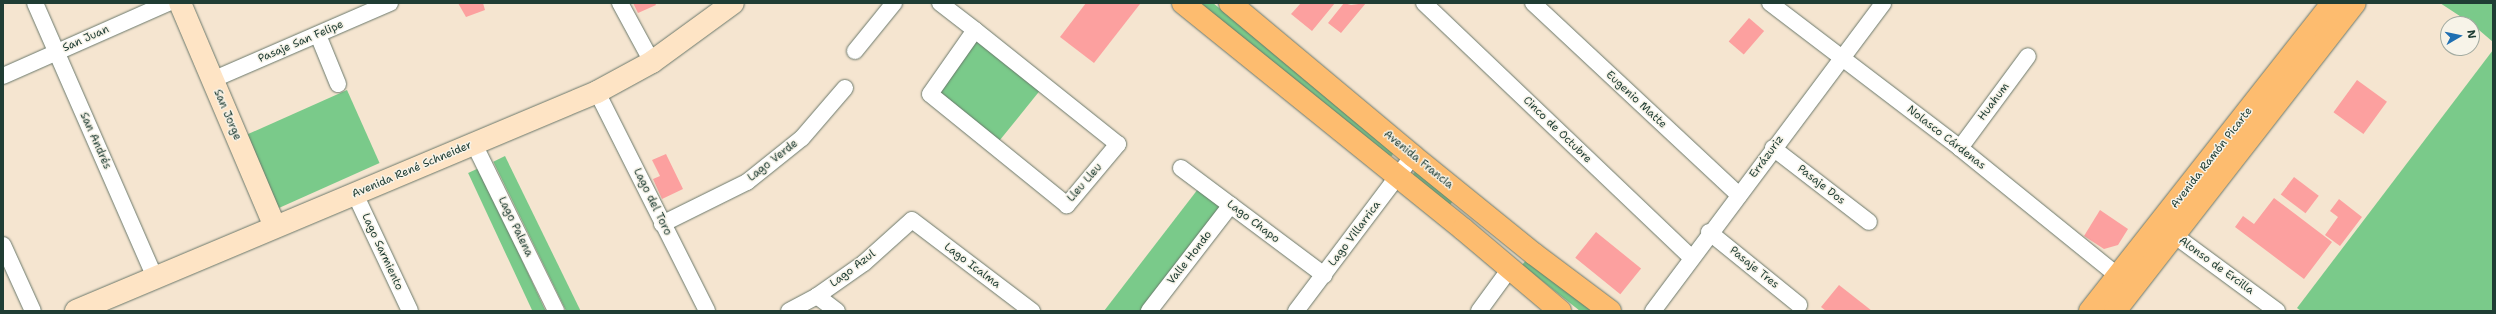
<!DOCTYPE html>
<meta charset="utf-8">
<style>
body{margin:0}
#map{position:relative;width:2496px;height:314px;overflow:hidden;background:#f5e5d0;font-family:"Shantell Sans",sans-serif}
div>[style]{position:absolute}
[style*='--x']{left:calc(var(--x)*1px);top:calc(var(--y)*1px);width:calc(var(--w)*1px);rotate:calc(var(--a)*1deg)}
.green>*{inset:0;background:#7aca8a;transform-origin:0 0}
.building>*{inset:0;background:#fca09f;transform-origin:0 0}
.roads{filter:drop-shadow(0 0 1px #6a786b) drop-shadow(0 0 1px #6a786b)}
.street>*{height:16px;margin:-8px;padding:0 8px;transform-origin:8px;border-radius:8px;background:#fff}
.secondary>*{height:22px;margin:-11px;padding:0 11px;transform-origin:11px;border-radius:11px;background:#fee4c5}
.primary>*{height:22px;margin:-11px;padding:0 11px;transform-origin:11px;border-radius:11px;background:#fdbc6f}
.highway>*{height:22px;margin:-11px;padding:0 11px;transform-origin:11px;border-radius:11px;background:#fdbc6f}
span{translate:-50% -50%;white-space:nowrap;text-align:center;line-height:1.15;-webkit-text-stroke:3px #f7f3e8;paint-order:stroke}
.street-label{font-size:11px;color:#1f3d34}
.frame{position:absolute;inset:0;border:4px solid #1f3d34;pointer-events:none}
.north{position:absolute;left:2440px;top:16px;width:40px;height:40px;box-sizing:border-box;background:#f7f3e8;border:1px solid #a1aaa0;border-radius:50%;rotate:81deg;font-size:11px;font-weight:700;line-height:16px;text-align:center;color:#1f3d34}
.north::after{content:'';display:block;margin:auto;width:14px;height:18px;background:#1f6fb2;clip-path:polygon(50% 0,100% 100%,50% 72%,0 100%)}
</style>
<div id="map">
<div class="green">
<i style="clip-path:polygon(1197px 3px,1213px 3px,1391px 147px,1394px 151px,1392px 156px,1385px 155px)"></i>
<i style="clip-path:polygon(2440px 3px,2493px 3px,2493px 42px,2472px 24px)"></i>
<i style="left:977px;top:38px;width:82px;height:67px;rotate:39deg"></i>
<i style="clip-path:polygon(2493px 50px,2493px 311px,2301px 311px,2297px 308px)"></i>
<i style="left:347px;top:90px;width:80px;height:112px;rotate:66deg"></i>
<i style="left:505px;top:156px;width:172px;height:13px;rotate:64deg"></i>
<i style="left:479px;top:168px;width:158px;height:12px;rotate:65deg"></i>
<i style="left:1417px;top:169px;width:48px;height:9px;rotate:38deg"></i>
<i style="clip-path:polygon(1198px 189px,1221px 208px,1140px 311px,1104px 311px)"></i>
<i style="clip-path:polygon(1528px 258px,1596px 311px,1580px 311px,1522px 265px)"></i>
</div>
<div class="building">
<i style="clip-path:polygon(458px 3px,483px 3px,485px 10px,466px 17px)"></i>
<i style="clip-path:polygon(633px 3px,655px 3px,656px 5px,638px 13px)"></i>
<i style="clip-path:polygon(1086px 3px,1140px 4px,1094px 63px,1060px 37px)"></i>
<i style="clip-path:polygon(1301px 3px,1335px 3px,1312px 31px,1291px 14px)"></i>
<i style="clip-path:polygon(1344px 3px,1351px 5px,1366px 3px,1341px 33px,1328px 23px)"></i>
<i style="left:1749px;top:18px;width:20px;height:31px;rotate:41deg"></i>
<i style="left:2357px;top:80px;width:37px;height:40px;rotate:36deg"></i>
<i style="clip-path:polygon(666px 154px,683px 189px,662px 199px,653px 179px,660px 176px,652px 160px)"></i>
<i style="left:2294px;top:177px;width:31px;height:22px;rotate:37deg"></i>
<i style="clip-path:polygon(2274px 198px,2332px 242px,2304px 279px,2235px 227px,2243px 216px,2254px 224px)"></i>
<i style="clip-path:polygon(2339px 199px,2362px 217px,2340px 246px,2325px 235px,2338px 217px,2330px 211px)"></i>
<i style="clip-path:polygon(2100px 210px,2128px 229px,2118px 245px,2104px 249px,2084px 236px)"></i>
<i style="left:1596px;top:232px;width:58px;height:33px;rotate:39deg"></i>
<i style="clip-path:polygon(1839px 285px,1867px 307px,1872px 311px,1826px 311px,1821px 307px)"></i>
</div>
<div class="roads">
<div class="street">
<i style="--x:35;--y:3;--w:300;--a:66.4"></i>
<i style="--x:620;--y:3;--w:67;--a:61.5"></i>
<i style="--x:940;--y:3;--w:44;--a:37.6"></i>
<i style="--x:975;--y:30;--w:183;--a:38.6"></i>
<i style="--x:1118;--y:144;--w:80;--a:129.9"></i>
<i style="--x:1067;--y:205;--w:176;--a:-141"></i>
<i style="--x:930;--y:94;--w:78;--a:-54.9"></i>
<i style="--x:1424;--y:3;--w:369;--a:43.6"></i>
<i style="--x:1533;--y:3;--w:282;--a:43"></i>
<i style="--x:1770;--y:3;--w:239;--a:37.3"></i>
<i style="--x:1960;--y:148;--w:203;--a:39"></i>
<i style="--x:318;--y:35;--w:53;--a:67.8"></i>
<i style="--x:855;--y:51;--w:62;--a:-50.9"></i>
<i style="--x:3;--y:76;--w:180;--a:-23.9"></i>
<i style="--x:212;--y:80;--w:194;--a:-23.4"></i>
<i style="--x:597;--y:92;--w:245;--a:63.3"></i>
<i style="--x:474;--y:144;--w:186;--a:63.8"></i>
<i style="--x:1773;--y:148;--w:121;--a:37.6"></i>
<i style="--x:1960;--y:148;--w:114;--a:-53.5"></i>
<i style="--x:1181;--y:168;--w:179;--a:36.8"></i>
<i style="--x:355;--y:194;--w:129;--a:64.8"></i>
<i style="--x:662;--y:224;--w:95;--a:-26.3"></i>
<i style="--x:747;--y:182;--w:70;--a:-38.7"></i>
<i style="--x:802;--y:138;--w:66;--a:-49.3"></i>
<i style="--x:1709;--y:232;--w:116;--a:39"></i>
<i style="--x:2174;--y:235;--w:128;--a:36.4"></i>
<i style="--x:3;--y:245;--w:72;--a:65.6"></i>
<i style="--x:817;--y:296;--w:25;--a:37"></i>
<i style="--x:789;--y:311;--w:32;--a:-28"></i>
<i style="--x:817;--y:296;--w:57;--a:-35.1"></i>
<i style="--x:864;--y:263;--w:64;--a:-41.9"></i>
<i style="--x:912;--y:220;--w:151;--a:37.2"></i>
<i style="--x:1149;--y:311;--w:134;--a:-52.3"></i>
<i style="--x:1296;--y:311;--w:194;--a:-53"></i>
<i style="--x:1479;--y:311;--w:51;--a:-53.8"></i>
<i style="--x:1653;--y:311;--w:384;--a:-53.2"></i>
</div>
<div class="secondary">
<i style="--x:180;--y:3;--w:243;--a:67"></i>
<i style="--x:76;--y:311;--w:565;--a:-22.8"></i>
<i style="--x:597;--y:92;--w:63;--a:-28.6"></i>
<i style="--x:652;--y:62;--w:100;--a:-36.1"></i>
</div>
<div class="primary">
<i style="--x:1183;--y:3;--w:360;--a:38.9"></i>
<i style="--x:1463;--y:229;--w:127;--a:40.2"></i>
<i style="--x:1230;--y:3;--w:239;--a:39.9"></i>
<i style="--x:1413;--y:156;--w:156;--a:39"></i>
<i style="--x:1534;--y:254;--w:95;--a:36.9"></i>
</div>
<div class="highway">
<i style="--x:2090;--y:311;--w:392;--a:-51.8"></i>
<i style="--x:2115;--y:311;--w:390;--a:-52.1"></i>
</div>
</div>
<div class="street-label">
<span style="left:86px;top:39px;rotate:-24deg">San Juan</span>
<span style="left:301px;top:42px;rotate:-23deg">Pasaje San Felipe</span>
<span style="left:1636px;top:100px;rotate:43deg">Eugenio Matte</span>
<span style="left:1994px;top:102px;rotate:-53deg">Huahum</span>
<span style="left:227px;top:115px;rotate:67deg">San Jorge</span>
<span style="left:1557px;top:130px;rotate:44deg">Cinco de Octubre</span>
<span style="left:1946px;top:138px;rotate:38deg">Nolasco Cárdenas</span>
<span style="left:95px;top:141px;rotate:66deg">San Andrés</span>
<span style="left:1767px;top:157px;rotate:-54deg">Errázuriz</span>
<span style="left:2212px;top:158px;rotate:-52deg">Avenida Ramón Picarte</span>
<span style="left:1418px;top:160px;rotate:39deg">Avenida Francia</span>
<span style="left:773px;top:161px;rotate:-38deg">Lago Verde</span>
<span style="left:412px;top:170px;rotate:-23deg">Avenida René Schneider</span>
<span style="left:1085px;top:183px;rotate:-49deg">Lleu Lleu</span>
<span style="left:1821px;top:185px;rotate:38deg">Pasaje Dos</span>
<span style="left:652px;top:202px;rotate:64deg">Lago del Toro</span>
<span style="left:1253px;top:222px;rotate:37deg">Lago Chapo</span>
<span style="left:515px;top:227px;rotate:64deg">Lago Palena</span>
<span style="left:1355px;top:234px;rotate:-53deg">Lago Villarrica</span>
<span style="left:382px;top:252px;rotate:65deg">Lago Sarmiento</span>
<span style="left:1190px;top:258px;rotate:-52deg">Valle Hondo</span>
<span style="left:972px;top:266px;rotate:37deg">Lago Icalma</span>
<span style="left:2216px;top:266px;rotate:36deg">Alonso de Ercilla</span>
<span style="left:1754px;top:268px;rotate:39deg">Pasaje Tres</span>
<span style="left:853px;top:269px;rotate:-37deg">Lago Azul</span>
</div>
<div class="frame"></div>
<div class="north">N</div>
</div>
